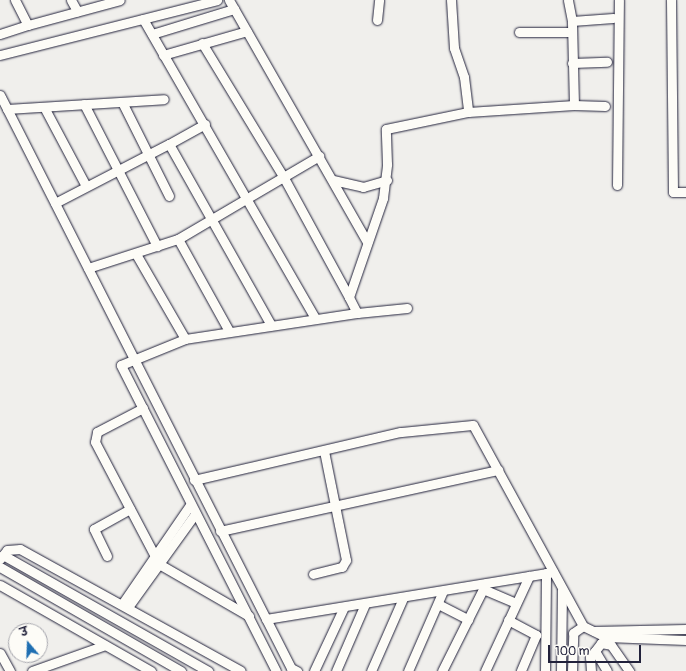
<!DOCTYPE html>
<meta charset="utf-8">
<style>
body{margin:0}
#map{position:relative;width:686px;height:671px;overflow:hidden;background:#f0efec;font-family:Pangolin,"Playpen Sans Deva",sans-serif}
div>[style]{position:absolute}
[style*='--x']{left:calc(var(--x)*1px);top:calc(var(--y)*1px);width:calc(var(--w)*1px);rotate:calc(var(--a)*1deg)}
.roads{filter:drop-shadow(0 0 1px #22223b) drop-shadow(0 0 1px #22223b)}
.minor>*{height:9px;margin:-4.5px;padding:0 4.5px;transform-origin:4.5px;border-radius:4.5px;background:#fdfcf7}
span{translate:-50% -50%;white-space:nowrap;text-align:center;line-height:1.15;-webkit-text-stroke:3.5px #fdfcf7;paint-order:stroke}
.north{position:absolute;left:8px;top:623px;width:40px;height:40px;box-sizing:border-box;background:#fdfcf7;border:1px solid #a5a5ac;border-radius:50%;rotate:341deg;font-size:11px;font-weight:700;line-height:16px;text-align:center;color:#22223b}
.north::after{content:'';display:block;margin:auto;width:14px;height:18px;background:#1f6fb2;clip-path:polygon(50% 0,100% 100%,50% 72%,0 100%)}
.scale{position:absolute;left:548px;top:645px;width:93px;height:18px;box-sizing:border-box;border:2px solid #22223b;border-top:0;padding-left:5px;font-size:12px;line-height:14px;white-space:nowrap;color:#22223b;-webkit-text-stroke:3px #fdfcf7;paint-order:stroke}
</style>
<div id="map">
<div class="roads">
<div class="minor">
<i style="--x:15;--y:0;--w:28;--a:63"></i>
<i style="--x:28;--y:25;--w:95;--a:-15.2"></i>
<i style="--x:71;--y:0;--w:13;--a:61"></i>
<i style="--x:229;--y:0;--w:279;--a:60.3"></i>
<i style="--x:451;--y:0;--w:48;--a:86.4"></i>
<i style="--x:454;--y:48;--w:31;--a:71"></i>
<i style="--x:464;--y:77;--w:35;--a:83"></i>
<i style="--x:671;--y:0;--w:192;--a:89.4"></i>
<i style="--x:673;--y:192;--w:13;--a:0"></i>
<i style="--x:143;--y:19;--w:345;--a:60.1"></i>
<i style="--x:377;--y:20;--w:20;--a:-84"></i>
<i style="--x:572;--y:21;--w:41;--a:-4.2"></i>
<i style="--x:519;--y:32;--w:52;--a:0"></i>
<i style="--x:0;--y:34;--w:29;--a:-18"></i>
<i style="--x:152;--y:34;--w:86;--a:-17"></i>
<i style="--x:202;--y:43;--w:158;--a:58.7"></i>
<i style="--x:284;--y:178;--w:136;--a:61.4"></i>
<i style="--x:0;--y:55;--w:224;--a:-14.2"></i>
<i style="--x:163;--y:55;--w:87;--a:-15.9"></i>
<i style="--x:572;--y:63;--w:35;--a:-2"></i>
<i style="--x:0;--y:95;--w:643;--a:63.08"></i>
<i style="--x:291;--y:668;--w:7;--a:27"></i>
<i style="--x:122;--y:102;--w:105;--a:63.4"></i>
<i style="--x:84;--y:104;--w:160;--a:62.8"></i>
<i style="--x:574;--y:105;--w:31;--a:2"></i>
<i style="--x:44;--y:107;--w:89;--a:62"></i>
<i style="--x:7;--y:109;--w:157;--a:-3.6"></i>
<i style="--x:205;--y:124;--w:41;--a:150.9"></i>
<i style="--x:169;--y:144;--w:208;--a:60.6"></i>
<i style="--x:333;--y:180;--w:31;--a:13"></i>
<i style="--x:363;--y:187;--w:25;--a:-16"></i>
<i style="--x:617;--y:185;--w:185;--a:-89.4"></i>
<i style="--x:55;--y:203;--w:128;--a:-27.4"></i>
<i style="--x:136;--y:254;--w:98;--a:60"></i>
<i style="--x:88;--y:268;--w:95;--a:-17.9"></i>
<i style="--x:407;--y:308;--w:50;--a:174.3"></i>
<i style="--x:357;--y:313;--w:18;--a:-117"></i>
<i style="--x:349;--y:297;--w:105;--a:-71"></i>
<i style="--x:383;--y:198;--w:34;--a:-83"></i>
<i style="--x:387;--y:164;--w:35;--a:-92"></i>
<i style="--x:386;--y:129;--w:84;--a:-11.7"></i>
<i style="--x:468;--y:112;--w:106;--a:-3.8"></i>
<i style="--x:574;--y:105;--w:84;--a:-91.4"></i>
<i style="--x:572;--y:21;--w:21;--a:-101"></i>
<i style="--x:229;--y:331;--w:105;--a:-119"></i>
<i style="--x:178;--y:239;--w:164;--a:-30.5"></i>
<i style="--x:143;--y:408;--w:52;--a:152.4"></i>
<i style="--x:97;--y:432;--w:10;--a:101"></i>
<i style="--x:95;--y:442;--w:138;--a:62.3"></i>
<i style="--x:159;--y:564;--w:104;--a:30"></i>
<i style="--x:194;--y:480;--w:212;--a:-13.1"></i>
<i style="--x:401;--y:432;--w:72;--a:-5.6"></i>
<i style="--x:473;--y:425;--w:229;--a:61.3"></i>
<i style="--x:220;--y:531;--w:285;--a:-12.4"></i>
<i style="--x:3;--y:555;--w:236;--a:29.5"></i>
<i style="--x:107;--y:556;--w:30;--a:-116"></i>
<i style="--x:94;--y:529;--w:41;--a:-29.1"></i>
<i style="--x:0;--y:559;--w:11;--a:-52"></i>
<i style="--x:7;--y:550;--w:13;--a:-4"></i>
<i style="--x:20;--y:549;--w:252;--a:28.9"></i>
<i style="--x:0;--y:567;--w:209;--a:29.9"></i>
<i style="--x:313;--y:574;--w:30;--a:-14"></i>
<i style="--x:342;--y:567;--w:8;--a:-60"></i>
<i style="--x:346;--y:560;--w:111;--a:-101.4"></i>
<i style="--x:0;--y:585;--w:174;--a:29.7"></i>
<i style="--x:483;--y:589;--w:36;--a:23"></i>
<i style="--x:122;--y:604;--w:120;--a:-55.5"></i>
<i style="--x:438;--y:604;--w:34;--a:27"></i>
<i style="--x:128;--y:607;--w:115;--a:-54.2"></i>
<i style="--x:266;--y:619;--w:291;--a:-9.3"></i>
<i style="--x:508;--y:620;--w:32;--a:28"></i>
<i style="--x:536;--y:635;--w:39;--a:113"></i>
<i style="--x:594;--y:631;--w:92;--a:-1.2"></i>
<i style="--x:595;--y:651;--w:10;--a:-53"></i>
<i style="--x:601;--y:643;--w:10;--a:11"></i>
<i style="--x:611;--y:645;--w:32;--a:55"></i>
<i style="--x:0;--y:653;--w:21;--a:61"></i>
<i style="--x:32;--y:671;--w:77;--a:-19.6"></i>
<i style="--x:276;--y:671;--w:343;--a:-116.9"></i>
<i style="--x:121;--y:365;--w:69;--a:-22.1"></i>
<i style="--x:185;--y:339;--w:174;--a:-8.6"></i>
<i style="--x:314;--y:671;--w:71;--a:-64.9"></i>
<i style="--x:336;--y:671;--w:73;--a:-66.6"></i>
<i style="--x:371;--y:671;--w:80;--a:-66.3"></i>
<i style="--x:408;--y:671;--w:87;--a:-66.4"></i>
<i style="--x:442;--y:671;--w:98;--a:-63.4"></i>
<i style="--x:485;--y:671;--w:105;--a:-65.1"></i>
<i style="--x:545;--y:671;--w:98;--a:-89.4"></i>
<i style="--x:561;--y:671;--w:81;--a:-89.3"></i>
<i style="--x:572;--y:671;--w:38;--a:-88"></i>
<i style="--x:573;--y:633;--w:12;--a:-35"></i>
<i style="--x:583;--y:626;--w:25;--a:26"></i>
<i style="--x:606;--y:637;--w:80;--a:2.1"></i>
<i style="--x:591;--y:671;--w:14;--a:-94"></i>
<i style="--x:590;--y:657;--w:8;--a:-50"></i>
<i style="--x:595;--y:651;--w:23;--a:59"></i>
</div>
</div>
<div class="north">उ</div>
<div class="scale">100 m</div>
</div>
